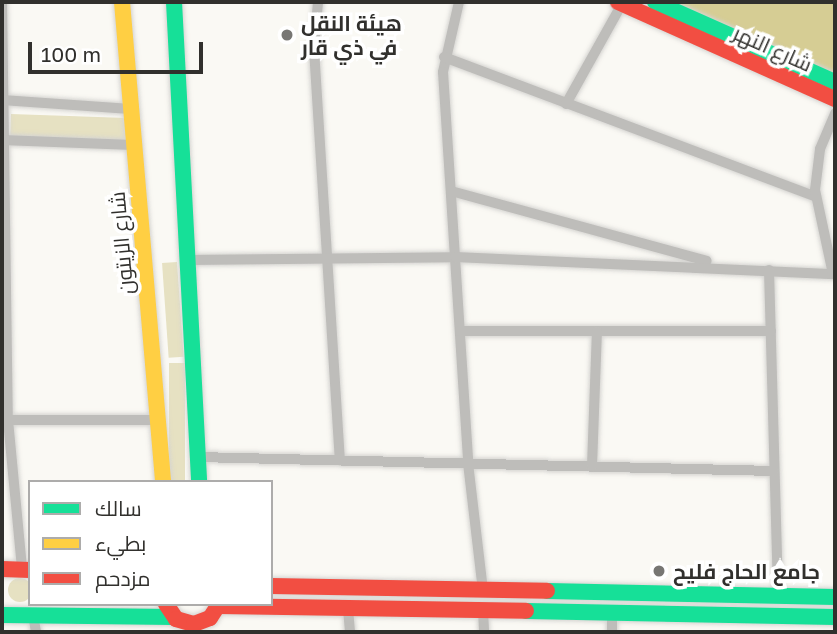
<!DOCTYPE html>
<meta charset="utf-8">
<style>
body{margin:0}
#map{position:relative;width:837px;height:634px;overflow:hidden;background:#faf9f4;font-family:"Golos Text",Cairo,sans-serif}
div>[style]{position:absolute}
[style*='--x']{left:calc(var(--x)*1px);top:calc(var(--y)*1px);width:calc(var(--w)*1px);rotate:calc(var(--a)*1deg)}
.green>*{inset:0;background:#e6e1c2;transform-origin:0 0}
.round{border-radius:50%}
.water>*{inset:0;background:#d6cd94}
.roads{filter:drop-shadow(0 0 2px #d5d4d1) drop-shadow(0 0 2px #d5d4d1)}
.street>*{height:10px;margin:-5px;padding:0 5px;transform-origin:5px;border-radius:5px;background:#bebdba}
.fast>*{height:16px;margin:-8px;padding:0 8px;transform-origin:8px;border-radius:8px;background:#16e098}
.slow>*{height:16px;margin:-8px;padding:0 8px;transform-origin:8px;border-radius:8px;background:#ffcf43}
.jam>*{height:16px;margin:-8px;padding:0 8px;transform-origin:8px;border-radius:8px;background:#f24e42}
.dots>*{width:19px;height:19px;translate:-50% -50%;box-sizing:border-box;border:4px solid #fff;border-radius:50%}
span{translate:-50% -50%;white-space:nowrap;text-align:center;line-height:1.15;-webkit-text-stroke:7px #fff;paint-order:stroke}
.poi-label{font-size:21px;color:#31302d;font-weight:700}
.left{translate:0 -50%;text-align:left}
.street-label{font-size:21px;color:#31302d}
.frame{position:absolute;inset:0;border:4px solid #31302d;pointer-events:none}
.legend{position:absolute;left:28px;top:480px;width:245px;height:126px;box-sizing:border-box;background:#fff;border:2px solid #adacab;margin:0;padding:9px 12px;list-style:none;font-size:21px;color:#31302d}
.legend li{display:flex;align-items:center;gap:14px;height:35px}
.legend b{width:35px;border:2px solid #adacab}
.scale{position:absolute;left:28px;top:42px;width:175px;height:32px;box-sizing:border-box;border:4px solid #31302d;border-top:0;padding-left:9px;font-size:21px;line-height:24px;white-space:nowrap;color:#31302d;-webkit-text-stroke:5px #fff;paint-order:stroke}
</style>
<div id="map">
<div class="green">
<i style="left:11px;top:114px;width:116px;height:24px;rotate:2deg"></i>
<i style="left:177px;top:262px;width:95px;height:15px;rotate:86deg"></i>
<i style="left:169px;top:363px;width:16px;height:119px"></i>
<i class="round" style="left:8px;top:578px;width:24px;height:24px"></i>
</div>
<div class="water">
<i style="clip-path:polygon(674px 2px,835px 2px,835px 77px)"></i>
</div>
<div class="roads">
<div class="street">
<i style="--x:2;--y:2;--w:418;--a:89.2"></i>
<i style="--x:8;--y:420;--w:150;--a:84.6"></i>
<i style="--x:318;--y:2;--w:47;--a:94.9"></i>
<i style="--x:314;--y:49;--w:412;--a:86.4"></i>
<i style="--x:459;--y:2;--w:72;--a:102.9"></i>
<i style="--x:443;--y:72;--w:392;--a:86.3"></i>
<i style="--x:468;--y:463;--w:128;--a:83.3"></i>
<i style="--x:444;--y:57;--w:397;--a:20.6"></i>
<i style="--x:2;--y:100;--w:129;--a:4"></i>
<i style="--x:566;--y:104;--w:115;--a:-60.8"></i>
<i style="--x:2;--y:140;--w:132;--a:2.2"></i>
<i style="--x:451;--y:191;--w:265;--a:15.3"></i>
<i style="--x:187;--y:260;--w:268;--a:-0.6"></i>
<i style="--x:455;--y:257;--w:380;--a:2.6"></i>
<i style="--x:769;--y:270;--w:324;--a:88.4"></i>
<i style="--x:833;--y:274;--w:86;--a:-102.1"></i>
<i style="--x:815;--y:190;--w:41;--a:-83"></i>
<i style="--x:820;--y:149;--w:39;--a:-67"></i>
<i style="--x:460;--y:331;--w:311;--a:0"></i>
<i style="--x:5;--y:420;--w:152;--a:0"></i>
<i style="--x:197;--y:457;--w:577;--a:1.39"></i>
<i style="--x:592;--y:466;--w:135;--a:-87.9"></i>
<i style="--x:348;--y:609;--w:23;--a:85"></i>
<i style="--x:483;--y:611;--w:21;--a:87"></i>
<i style="--x:612;--y:612;--w:20;--a:90"></i>
<i style="--x:33;--y:615;--w:17;--a:80"></i>
</div>
<div class="fast">
<i style="--x:174;--y:2;--w:481;--a:87"></i>
<i style="--x:655;--y:2;--w:197;--a:24"></i>
<i style="--x:547;--y:591;--w:288;--a:1.2"></i>
<i style="--x:526;--y:611;--w:309;--a:1.1"></i>
<i style="--x:2;--y:615;--w:172;--a:0.7"></i>
</div>
<div class="slow">
<i style="--x:122;--y:2;--w:482;--a:85.1"></i>
</div>
<div class="jam">
<i style="--x:618;--y:2;--w:238;--a:24.1"></i>
<i style="--x:2;--y:569;--w:28;--a:2"></i>
<i style="--x:271;--y:586;--w:276;--a:1"></i>
<i style="--x:166;--y:604;--w:18;--a:56"></i>
<i style="--x:176;--y:619;--w:19;--a:16"></i>
<i style="--x:194;--y:624;--w:17;--a:-21"></i>
<i style="--x:210;--y:618;--w:17;--a:-57"></i>
<i style="--x:219;--y:606;--w:307;--a:0.9"></i>
</div>
</div>
<div class="dots">
<i style="left:287px;top:35px;background:#777673"></i>
<i style="left:659px;top:571px;background:#777673"></i>
</div>
<div class="poi-label">
<span class="left" style="left:301px;top:35px">هيئة النقل<br>في ذي قار</span>
<span class="left" style="left:673px;top:571px">جامع الحاج فليح</span>
</div>
<div class="street-label">
<span style="left:773px;top:48px;rotate:24deg">شارع النهر</span>
<span style="left:121px;top:243px;rotate:-95deg">شارع الزيتون</span>
</div>
<div class="frame"></div>
<ul class="legend">
<li><b style="height:9px;background:#16e098"></b>سالك</li>
<li><b style="height:9px;background:#ffcf43"></b>بطيء</li>
<li><b style="height:9px;background:#f24e42"></b>مزدحم</li>
</ul>
<div class="scale">100 m</div>
</div>
